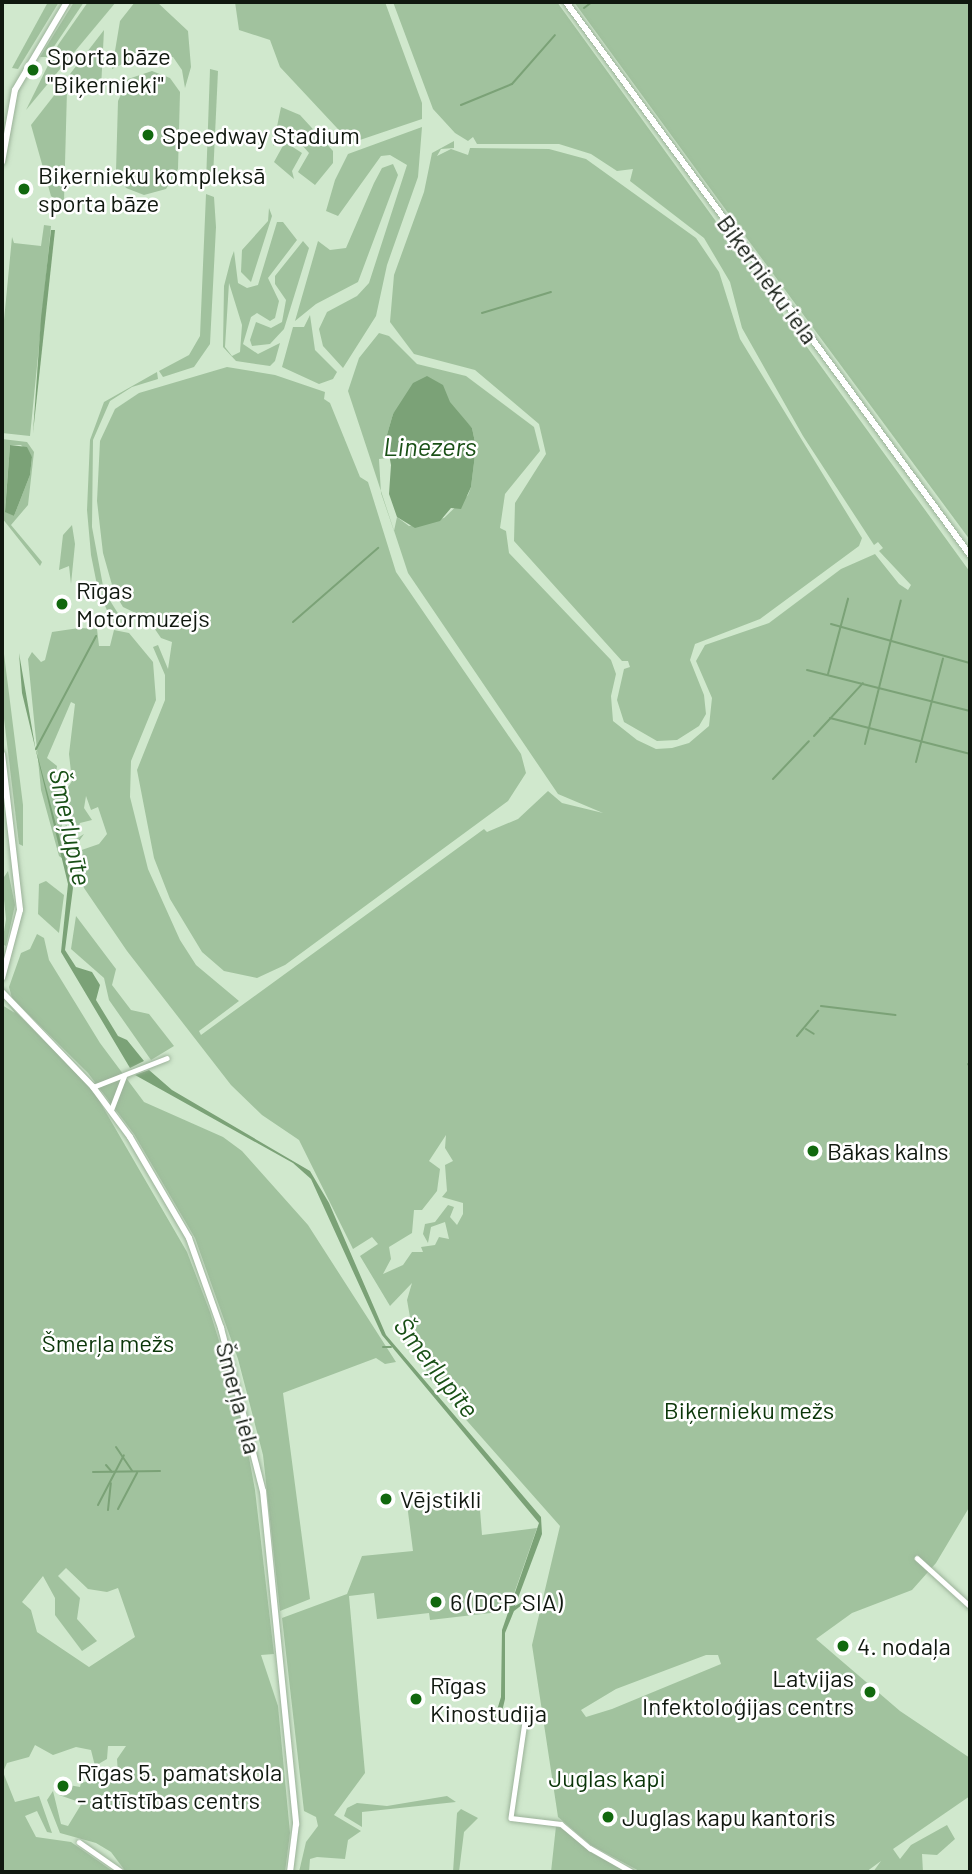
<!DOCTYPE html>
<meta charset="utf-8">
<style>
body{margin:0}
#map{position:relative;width:972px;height:1874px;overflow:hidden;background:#d0e8cd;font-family:Barlow,sans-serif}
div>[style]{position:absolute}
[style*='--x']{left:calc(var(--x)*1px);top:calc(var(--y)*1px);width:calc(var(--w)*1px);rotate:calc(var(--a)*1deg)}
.green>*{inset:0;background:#a1c29e}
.water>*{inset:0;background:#7ba277}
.stream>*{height:2px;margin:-1px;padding:0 1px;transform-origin:1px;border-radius:1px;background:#7ba277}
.roads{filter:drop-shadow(0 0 2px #9bb299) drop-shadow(0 0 2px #9bb299)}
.street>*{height:4.5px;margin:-2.25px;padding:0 2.25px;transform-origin:2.25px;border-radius:2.25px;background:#fff}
.secondary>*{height:6px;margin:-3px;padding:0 3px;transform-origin:3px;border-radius:3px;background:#fff}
.dots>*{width:19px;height:19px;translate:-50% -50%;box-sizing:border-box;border:4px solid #fff;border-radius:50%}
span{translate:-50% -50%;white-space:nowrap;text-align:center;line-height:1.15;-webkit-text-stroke:5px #fff;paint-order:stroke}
.poi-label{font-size:24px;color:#10180f}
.left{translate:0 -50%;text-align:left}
.right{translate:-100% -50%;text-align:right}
.street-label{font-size:24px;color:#10180f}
.park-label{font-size:24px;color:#0a3508}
.water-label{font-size:26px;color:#195016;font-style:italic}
.frame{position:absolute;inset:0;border:4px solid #10180f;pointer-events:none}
</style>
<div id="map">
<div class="green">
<i style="clip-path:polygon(48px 2px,59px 2px,18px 69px,12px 68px)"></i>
<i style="clip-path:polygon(74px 2px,84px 2px,47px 57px,40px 57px)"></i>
<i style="clip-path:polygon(88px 2px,116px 2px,26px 110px,58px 45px)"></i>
<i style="clip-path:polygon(135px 2px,157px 2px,188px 31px,191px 67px,185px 88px,182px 70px,173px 57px,139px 56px,112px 69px,120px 21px)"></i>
<i style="clip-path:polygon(235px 2px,385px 2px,422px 103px,422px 119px,351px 143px,280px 67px,270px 40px,239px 30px)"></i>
<i style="clip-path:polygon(evenodd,393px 2px,557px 2px,970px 572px,970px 1506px,936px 1563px,912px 1590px,852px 1613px,816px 1639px,900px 1711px,970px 1758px,970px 1796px,893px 1849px,900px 1859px,911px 1845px,947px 1825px,955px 1839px,937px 1855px,922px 1854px,923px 1872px,873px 1872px,881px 1861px,866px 1872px,641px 1872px,591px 1845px,558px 1817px,532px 1645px,560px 1526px,430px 1379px,414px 1340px,407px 1300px,412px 1283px,390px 1306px,360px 1256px,378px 1244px,372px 1237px,353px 1249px,299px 1140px,262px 1115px,231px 1085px,127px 951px,84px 888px,78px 870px,59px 856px,41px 790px,28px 659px,32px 652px,41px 662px,45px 660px,52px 632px,79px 628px,97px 629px,99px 646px,110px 646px,114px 630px,129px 633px,153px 662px,156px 700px,131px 761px,130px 797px,148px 869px,180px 940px,196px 965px,239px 1001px,199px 1031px,201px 1035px,484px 829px,487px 832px,518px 819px,548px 791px,562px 803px,603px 813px,558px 794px,408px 573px,348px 391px,359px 358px,379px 333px,389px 336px,417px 364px,466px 376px,534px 427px,540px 451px,505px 494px,500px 528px,506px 531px,509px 553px,611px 660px,616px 674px,611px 696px,613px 721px,637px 740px,656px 749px,672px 748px,689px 743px,709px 726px,712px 698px,696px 661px,705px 645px,769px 623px,841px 569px,875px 554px,899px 584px,908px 590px,911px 585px,879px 551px,883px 548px,878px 542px,874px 545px,803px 436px,742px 328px,730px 282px,704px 238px,630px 181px,633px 169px,617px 171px,591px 154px,559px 144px,477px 144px,473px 137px,468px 141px,455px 133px,433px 109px,393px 2px,425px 380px,472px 428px,476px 447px,471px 487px,468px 495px,444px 518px,409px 526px,397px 517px,394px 531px,381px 493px,379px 459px,388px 458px,386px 438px,393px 414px,425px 380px,393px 2px,71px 702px,75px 704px,69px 754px,72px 781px,63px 795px,64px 786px,55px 783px,57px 766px,47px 758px,71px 702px,393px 2px,86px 796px,91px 810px,98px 807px,107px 834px,99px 844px,70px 854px,84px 834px,71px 842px,65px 839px,67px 825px,62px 827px,61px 809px,67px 805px,70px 809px,64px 817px,69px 816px,72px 827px,78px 829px,80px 823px,92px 820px,84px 808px,86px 796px,393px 2px,446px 1135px,445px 1148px,453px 1161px,445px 1165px,447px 1191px,442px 1197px,463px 1203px,463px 1214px,457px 1225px,450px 1217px,454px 1207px,448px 1205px,435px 1222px,425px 1224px,423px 1234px,428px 1243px,431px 1227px,445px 1222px,449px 1239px,439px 1237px,435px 1245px,421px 1247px,423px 1252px,412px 1252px,403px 1265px,383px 1274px,391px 1259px,389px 1247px,412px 1233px,414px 1210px,422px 1210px,437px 1191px,440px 1169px,429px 1161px,446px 1135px,393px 2px,706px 1655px,718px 1655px,721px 1664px,612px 1709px,586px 1717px,581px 1710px,616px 1689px,706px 1655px)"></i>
<i style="clip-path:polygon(574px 2px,970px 2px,970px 540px,720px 202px)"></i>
<i style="clip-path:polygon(104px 30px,101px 88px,76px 86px,70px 74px)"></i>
<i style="clip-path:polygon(210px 69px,218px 71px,213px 177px,206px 183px)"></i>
<i style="clip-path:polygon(152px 71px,170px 78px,180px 92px,178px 169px,166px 189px,144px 195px,126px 188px,116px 171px,118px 101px,128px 79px)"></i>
<i style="clip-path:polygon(63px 84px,67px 90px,64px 201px,59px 203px,51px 196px,31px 125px)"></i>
<i style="clip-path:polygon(281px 107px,300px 115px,333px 151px,333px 163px,315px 185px,298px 172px,309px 153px,294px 136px,284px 135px,273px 146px)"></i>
<i style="clip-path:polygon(422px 127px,418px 177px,387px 265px,376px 316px,343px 368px,323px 346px,319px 329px,327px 312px,357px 296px,369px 283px,407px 165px,390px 155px,381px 156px,338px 216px,326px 211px,335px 180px,348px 154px)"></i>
<i style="clip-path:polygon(454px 141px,454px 148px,441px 149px,437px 156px,451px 149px,468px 155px,470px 148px,549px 149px,586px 159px,696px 238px,719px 272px,740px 339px,862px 538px,859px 546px,760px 619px,695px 644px,690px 660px,704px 695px,706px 714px,699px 726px,677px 740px,657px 741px,624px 722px,617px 700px,624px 669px,630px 667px,628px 661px,622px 661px,514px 541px,515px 503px,546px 454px,539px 424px,475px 370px,414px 354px,390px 322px,394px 275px,424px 192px,432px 153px)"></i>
<i style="clip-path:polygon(285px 142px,302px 153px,292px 171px,294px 179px,274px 162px)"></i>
<i style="clip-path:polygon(393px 164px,398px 175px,358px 282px,316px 304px,295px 321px,318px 241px,330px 250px,346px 248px,374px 183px,382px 168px)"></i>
<i style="clip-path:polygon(206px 194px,214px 197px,216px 227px,210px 344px,194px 367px,163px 377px,159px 371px,189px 355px,200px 336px)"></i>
<i style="clip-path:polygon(269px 208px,272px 216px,251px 282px,241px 272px,242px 250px,268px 221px)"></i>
<i style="clip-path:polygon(evenodd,277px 222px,283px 222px,297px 240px,268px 278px,279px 301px,275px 318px,270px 321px,257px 313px,251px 317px,243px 344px,258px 354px,280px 343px,275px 361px,270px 366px,236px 361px,223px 347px,224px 286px,231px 259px,234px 251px,238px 283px,247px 288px,258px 285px,277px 222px,229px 283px,242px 325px,240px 352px,232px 356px,225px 347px,229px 283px)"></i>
<i style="clip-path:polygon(44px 225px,51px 226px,30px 436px,2px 433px,2px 341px,12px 237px,14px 243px,41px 246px)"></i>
<i style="clip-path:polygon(303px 241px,309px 248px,284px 329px,270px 344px,252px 346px,250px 340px,256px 322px,271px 328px,282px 322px,286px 300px,275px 284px,275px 276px)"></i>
<i style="clip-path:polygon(310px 315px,315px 350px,337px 372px,333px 379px,319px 384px,282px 367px,293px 327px,304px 327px)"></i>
<i style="clip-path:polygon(227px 367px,275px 375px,325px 392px,324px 399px,330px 403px,360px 477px,368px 482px,396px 572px,521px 754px,526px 773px,508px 801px,285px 965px,257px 978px,224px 971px,202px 952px,170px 899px,154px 858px,137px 770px,165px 700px,165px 675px,153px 647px,158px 645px,168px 669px,172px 642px,161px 638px,148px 619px,123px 607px,114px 592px,103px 553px,97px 501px,100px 441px,115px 409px,139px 393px)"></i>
<i style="clip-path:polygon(157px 372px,158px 379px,132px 387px,110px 401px,93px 440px,92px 527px,104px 591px,124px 623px,114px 626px,98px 590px,91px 555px,87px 510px,90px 440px,104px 402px)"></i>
<i style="clip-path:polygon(evenodd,2px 439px,27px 442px,34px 452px,28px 505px,11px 525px,42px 562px,40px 566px,2px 518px,2px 439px,10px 445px,21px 445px,32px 457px,30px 475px,14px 516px,5px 511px,10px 445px)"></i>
<i style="clip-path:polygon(72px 525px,75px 544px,71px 584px,69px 566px,59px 570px,63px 535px)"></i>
<i style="clip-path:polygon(2px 638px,23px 805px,23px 846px,19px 844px,2px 702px)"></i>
<i style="clip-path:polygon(8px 871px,15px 905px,6px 946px,2px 944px,6px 919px,2px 880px)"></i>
<i style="clip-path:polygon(46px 881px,64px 895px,59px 933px,38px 914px,39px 884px)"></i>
<i style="clip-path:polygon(76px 916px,116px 969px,112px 985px,131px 1010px,149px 1014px,174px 1046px,151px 1060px,109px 1000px,104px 978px,71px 949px)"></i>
<i style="clip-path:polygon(37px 934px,44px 938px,49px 960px,100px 1043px,144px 1102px,223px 1137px,242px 1151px,308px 1225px,396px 1362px,385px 1364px,376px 1358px,283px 1393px,310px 1599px,280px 1611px,263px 1455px,238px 1359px,195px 1238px,134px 1134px,88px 1073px,12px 998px,9px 987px,21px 953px,30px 949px)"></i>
<i style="clip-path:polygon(evenodd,7px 1003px,93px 1090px,187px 1252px,210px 1312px,240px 1408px,255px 1490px,274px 1654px,261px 1655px,278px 1706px,290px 1833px,285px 1872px,126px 1872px,111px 1852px,96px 1843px,60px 1833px,47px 1800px,53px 1791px,61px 1824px,68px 1826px,82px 1803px,59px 1795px,63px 1784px,80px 1787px,81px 1783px,118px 1774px,117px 1759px,126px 1746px,108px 1746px,107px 1759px,95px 1766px,91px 1750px,76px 1747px,53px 1755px,35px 1745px,29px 1757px,7px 1763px,3px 1772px,15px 1802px,39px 1796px,52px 1833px,47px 1832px,37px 1811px,25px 1816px,36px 1837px,71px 1842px,114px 1872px,2px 1872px,2px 1005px,15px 1013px,7px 1003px,66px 1568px,88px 1589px,107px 1592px,118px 1588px,135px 1637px,89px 1667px,37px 1632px,31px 1610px,22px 1602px,43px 1576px,55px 1598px,55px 1615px,82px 1651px,97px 1641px,77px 1619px,80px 1598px,58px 1576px,66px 1568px)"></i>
<i style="clip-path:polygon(479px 1497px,482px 1535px,537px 1528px,508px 1611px,430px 1620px,429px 1613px,377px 1619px,374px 1593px,349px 1596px,365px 1773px,334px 1815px,361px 1831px,348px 1840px,345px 1859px,317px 1857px,310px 1859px,309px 1872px,299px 1872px,306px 1842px,318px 1826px,316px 1817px,304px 1811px,282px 1618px,347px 1594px,362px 1556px,413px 1551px,407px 1504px)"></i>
<i style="clip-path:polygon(447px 1796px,456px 1802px,362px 1812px,362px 1827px,344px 1816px,347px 1808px,357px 1803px,387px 1806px)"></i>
<i style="clip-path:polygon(461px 1809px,478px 1818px,464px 1832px,459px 1872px,453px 1872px,457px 1813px)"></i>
<i style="clip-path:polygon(556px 1826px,571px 1833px,592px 1853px,627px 1872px,551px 1872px)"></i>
</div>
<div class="water">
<i style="clip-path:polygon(51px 230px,55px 230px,33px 433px,41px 318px)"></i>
<i style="clip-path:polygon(427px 376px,443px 385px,450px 402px,472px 428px,476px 447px,471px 487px,461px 509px,451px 508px,440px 521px,415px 528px,397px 517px,389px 494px,391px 465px,386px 438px,393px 414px,413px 383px)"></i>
<i style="clip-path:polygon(10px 445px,27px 447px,32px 457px,30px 475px,14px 516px,5px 512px)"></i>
<i style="clip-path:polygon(19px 653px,35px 746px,73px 888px,65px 950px,76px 967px,92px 972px,100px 985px,96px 1000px,118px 1036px,127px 1040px,144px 1061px,130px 1068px,61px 952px,68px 884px,22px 693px)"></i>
<i style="clip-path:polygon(149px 1070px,172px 1090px,310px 1171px,329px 1203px,386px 1335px,541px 1517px,542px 1534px,515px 1606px,539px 1592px,514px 1611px,505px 1633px,505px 1699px,500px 1720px,494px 1720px,501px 1697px,502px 1630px,539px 1523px,382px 1335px,311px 1179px,293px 1163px,135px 1075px)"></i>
</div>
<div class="stream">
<i style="--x:584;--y:8;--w:10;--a:-37"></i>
<i style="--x:461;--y:105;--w:55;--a:-22.4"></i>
<i style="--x:512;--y:84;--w:65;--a:-48.7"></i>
<i style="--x:482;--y:313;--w:72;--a:-16.9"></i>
<i style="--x:293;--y:622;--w:113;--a:-41"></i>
<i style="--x:831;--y:624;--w:144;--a:15.7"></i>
<i style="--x:807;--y:670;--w:168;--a:14.1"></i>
<i style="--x:828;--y:674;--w:78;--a:-75.1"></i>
<i style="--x:830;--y:718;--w:145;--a:14.4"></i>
<i style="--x:814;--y:736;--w:72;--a:-47.2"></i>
<i style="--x:865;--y:744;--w:148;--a:-76"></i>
<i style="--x:36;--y:749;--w:128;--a:-62"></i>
<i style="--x:916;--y:762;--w:107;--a:-75.4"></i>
<i style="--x:773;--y:779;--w:52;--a:-46.5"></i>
<i style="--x:821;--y:1006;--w:75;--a:6.9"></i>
<i style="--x:806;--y:1029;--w:9;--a:32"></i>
<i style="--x:797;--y:1036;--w:33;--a:-50"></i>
<i style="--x:968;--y:1064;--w:4;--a:56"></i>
<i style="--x:383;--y:1347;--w:8;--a:0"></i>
<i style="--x:116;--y:1447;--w:29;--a:56"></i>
<i style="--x:106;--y:1465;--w:9;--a:49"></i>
<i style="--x:93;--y:1472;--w:67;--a:-0.9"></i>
<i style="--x:98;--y:1505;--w:56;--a:-62.5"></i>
<i style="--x:118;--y:1509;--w:41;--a:-62.2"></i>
<i style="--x:108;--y:1510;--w:27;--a:-84"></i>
</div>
<div class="roads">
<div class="street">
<i style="--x:93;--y:1087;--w:79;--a:-21.4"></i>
<i style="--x:111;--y:1110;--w:36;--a:-69"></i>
<i style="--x:917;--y:1558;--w:72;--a:42.2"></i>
<i style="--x:526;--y:1715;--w:104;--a:98.3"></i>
<i style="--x:511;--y:1818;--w:50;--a:6.8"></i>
<i style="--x:561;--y:1824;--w:38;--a:40"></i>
<i style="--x:590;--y:1848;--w:48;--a:29.7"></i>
<i style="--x:79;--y:1842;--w:52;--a:34.9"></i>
</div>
<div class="secondary">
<i style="--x:566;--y:2;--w:685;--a:53.85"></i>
<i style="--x:2;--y:162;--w:73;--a:-79.8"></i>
<i style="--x:15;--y:90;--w:102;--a:-59.4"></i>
<i style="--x:2;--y:754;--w:157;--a:83.4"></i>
<i style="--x:20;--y:910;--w:70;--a:104.8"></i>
<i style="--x:2;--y:992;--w:132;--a:46.2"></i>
<i style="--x:93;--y:1087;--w:62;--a:53.5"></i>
<i style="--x:130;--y:1137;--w:117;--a:59.7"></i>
<i style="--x:189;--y:1238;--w:96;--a:70.4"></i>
<i style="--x:221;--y:1328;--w:168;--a:75.6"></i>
<i style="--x:263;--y:1491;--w:335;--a:84.3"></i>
<i style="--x:296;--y:1824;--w:48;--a:97.1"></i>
</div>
</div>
<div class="dots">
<i style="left:33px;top:70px;background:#11680e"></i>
<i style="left:148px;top:135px;background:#11680e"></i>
<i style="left:24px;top:189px;background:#11680e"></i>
<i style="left:62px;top:604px;background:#11680e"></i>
<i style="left:813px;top:1151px;background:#11680e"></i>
<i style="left:386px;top:1499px;background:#11680e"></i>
<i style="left:436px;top:1602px;background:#11680e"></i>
<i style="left:843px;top:1646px;background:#11680e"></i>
<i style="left:870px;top:1692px;background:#11680e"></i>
<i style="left:416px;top:1699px;background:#11680e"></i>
<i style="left:63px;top:1786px;background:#11680e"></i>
<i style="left:608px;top:1817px;background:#11680e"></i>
</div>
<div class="poi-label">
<span class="left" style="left:47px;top:70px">Sporta bāze<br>"Biķernieki"</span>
<span class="left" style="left:162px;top:135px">Speedway Stadium</span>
<span class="left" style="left:38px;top:189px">Biķernieku kompleksā<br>sporta bāze</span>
<span class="left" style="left:76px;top:604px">Rīgas<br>Motormuzejs</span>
<span class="left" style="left:827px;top:1151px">Bākas kalns</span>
<span class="left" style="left:400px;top:1499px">Vējstikli</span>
<span class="left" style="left:450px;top:1602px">6 (DCP SIA)</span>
<span class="left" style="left:857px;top:1646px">4. nodaļa</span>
<span class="right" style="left:854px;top:1692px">Latvijas<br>Infektoloģijas centrs</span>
<span class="left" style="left:430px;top:1699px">Rīgas<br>Kinostudija</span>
<span class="left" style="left:77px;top:1786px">Rīgas 5. pamatskola<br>- attīstības centrs</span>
<span class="left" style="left:622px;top:1817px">Juglas kapu kantoris</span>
</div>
<div class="street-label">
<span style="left:768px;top:279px;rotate:54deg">Biķernieku iela</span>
<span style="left:239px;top:1398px;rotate:75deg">Šmerļa iela</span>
</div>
<div class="park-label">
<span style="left:108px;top:1343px">Šmerļa mežs</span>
<span style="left:749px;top:1410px">Biķernieku mežs</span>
<span style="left:607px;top:1778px">Juglas kapi</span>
</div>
<div class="water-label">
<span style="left:430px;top:446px">Linezers</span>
<span style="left:71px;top:827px;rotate:78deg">Šmerļupīte</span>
<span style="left:437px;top:1367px;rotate:52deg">Šmerļupīte</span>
</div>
<div class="frame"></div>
</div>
